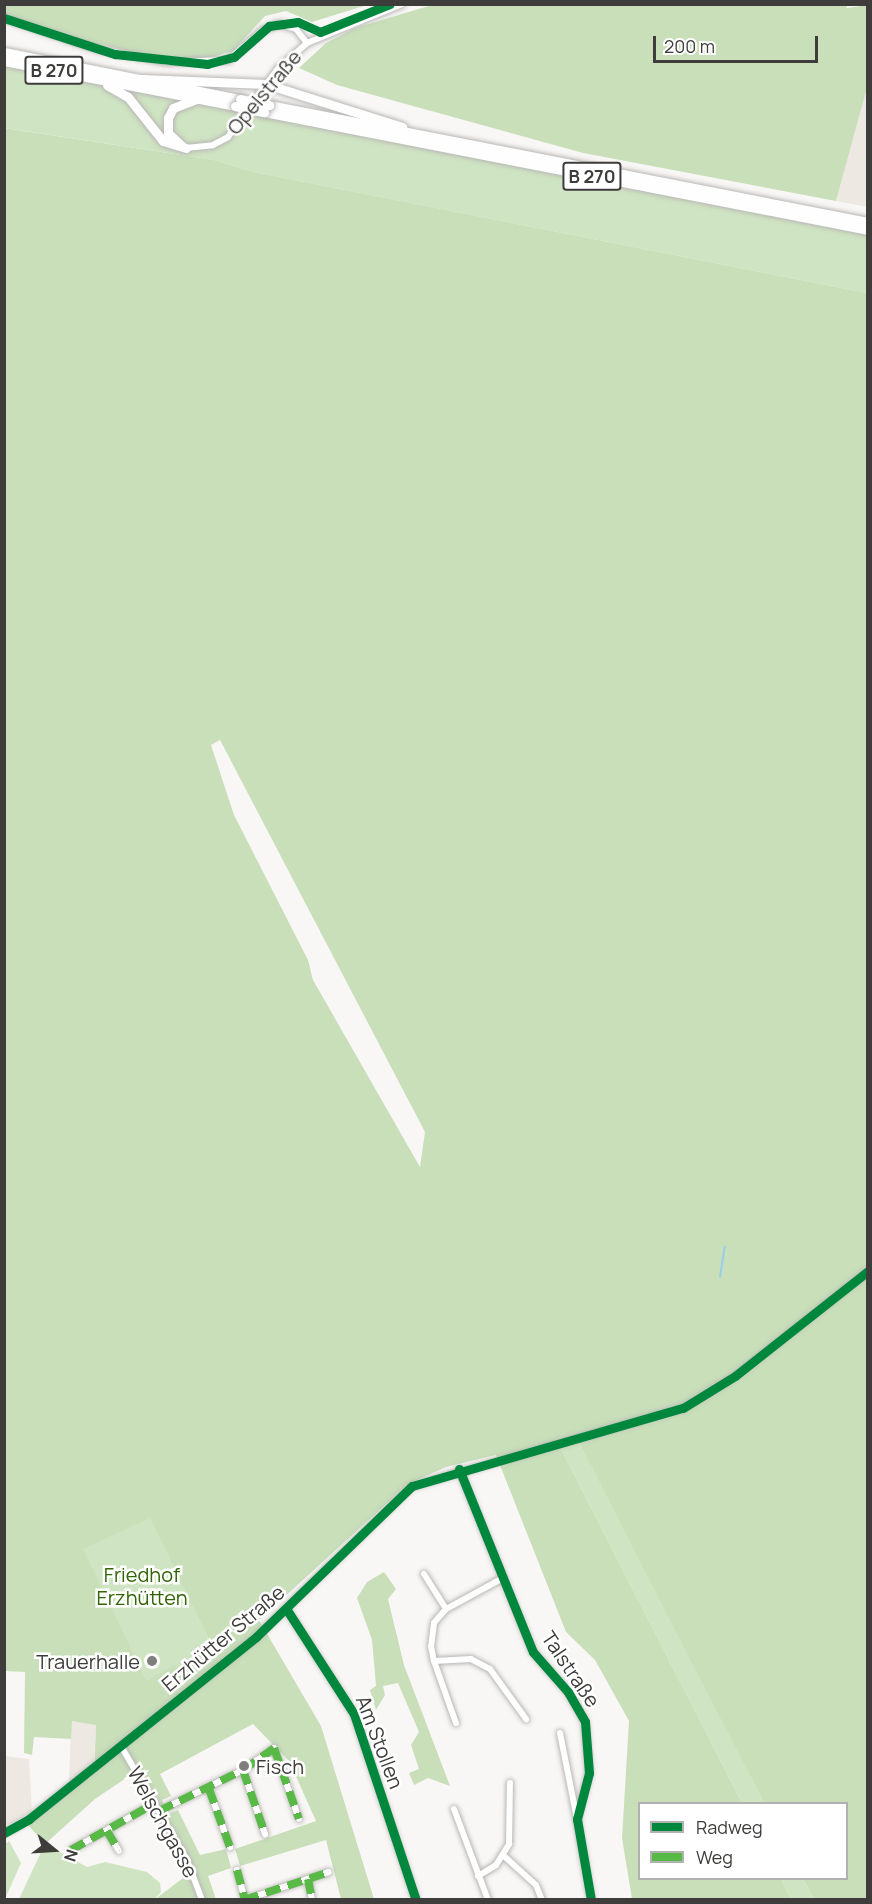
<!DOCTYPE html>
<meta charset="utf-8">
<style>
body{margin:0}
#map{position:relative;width:872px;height:1904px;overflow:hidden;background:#f9f7f5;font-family:Manrope,sans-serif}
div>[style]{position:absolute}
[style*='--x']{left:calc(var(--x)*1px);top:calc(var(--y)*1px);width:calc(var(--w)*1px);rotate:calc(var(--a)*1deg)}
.built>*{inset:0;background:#eee8e2}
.green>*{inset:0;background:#cfe4c2}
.forest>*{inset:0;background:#c8dfba}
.stream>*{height:1.5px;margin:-0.75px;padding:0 0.75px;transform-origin:0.75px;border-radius:0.75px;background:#99cced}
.roads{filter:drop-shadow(0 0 2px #b9b7b6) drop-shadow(0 0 2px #b9b7b6)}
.minor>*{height:6px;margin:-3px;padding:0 3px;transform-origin:3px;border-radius:3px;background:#fefefe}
.highway>*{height:9px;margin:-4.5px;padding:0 4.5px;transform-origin:4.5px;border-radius:4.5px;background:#fefefe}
.bridges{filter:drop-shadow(0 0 2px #b9b7b6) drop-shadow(0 0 2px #b9b7b6)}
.highway-bridge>*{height:9px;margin:-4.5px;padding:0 4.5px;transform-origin:4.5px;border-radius:4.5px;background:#fefefe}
.quiet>*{height:8px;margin-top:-4px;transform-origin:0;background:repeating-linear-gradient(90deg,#58b947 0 15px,transparent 0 23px)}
.cycleway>*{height:9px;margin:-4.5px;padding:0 4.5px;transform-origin:4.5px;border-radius:4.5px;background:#00873e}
.dots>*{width:16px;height:16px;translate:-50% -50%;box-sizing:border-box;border:3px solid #fff;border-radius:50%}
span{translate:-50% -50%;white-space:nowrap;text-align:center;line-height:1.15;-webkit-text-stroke:5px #fff;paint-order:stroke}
.shield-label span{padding:2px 4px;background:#fff;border:2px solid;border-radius:4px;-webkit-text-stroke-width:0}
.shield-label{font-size:18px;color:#3e3d3b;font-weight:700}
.street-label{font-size:20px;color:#3e3d3b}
.park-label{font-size:20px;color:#326606}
.poi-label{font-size:20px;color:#3e3d3b}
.right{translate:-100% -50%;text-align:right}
.left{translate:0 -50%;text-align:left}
.frame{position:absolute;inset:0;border:6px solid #3e3d3b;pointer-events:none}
.legend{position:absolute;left:638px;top:1802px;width:210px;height:78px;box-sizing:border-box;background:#fff;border:2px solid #b2b1b1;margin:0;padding:8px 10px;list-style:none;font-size:18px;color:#3e3d3b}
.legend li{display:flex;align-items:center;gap:12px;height:30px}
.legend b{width:30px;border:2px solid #b2b1b1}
.north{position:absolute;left:24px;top:1820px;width:60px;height:60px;-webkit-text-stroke:4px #fff;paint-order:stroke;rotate:108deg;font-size:16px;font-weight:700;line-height:24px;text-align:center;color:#3e3d3b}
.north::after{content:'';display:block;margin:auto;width:21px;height:27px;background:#3e3d3b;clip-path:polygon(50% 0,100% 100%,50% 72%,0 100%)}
.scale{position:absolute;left:653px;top:36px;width:165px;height:27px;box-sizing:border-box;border:3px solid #3e3d3b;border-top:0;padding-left:8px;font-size:18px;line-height:21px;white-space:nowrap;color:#3e3d3b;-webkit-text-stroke:4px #fff;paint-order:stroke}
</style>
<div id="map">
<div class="built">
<i style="clip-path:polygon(867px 88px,867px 207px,836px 201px)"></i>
<i style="clip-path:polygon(71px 1721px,96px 1724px,94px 1763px,69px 1782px)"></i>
<i style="clip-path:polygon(5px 1756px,29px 1759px,32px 1811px,10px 1824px,5px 1824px)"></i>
</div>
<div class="green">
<i style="clip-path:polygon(5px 66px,867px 235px,867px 293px,254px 172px,214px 160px,5px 128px)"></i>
<i style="clip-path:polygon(578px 1441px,693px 1663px,764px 1803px,742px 1803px,559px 1445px)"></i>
<i style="clip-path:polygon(150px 1517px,211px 1644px,191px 1679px,147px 1681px,82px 1549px)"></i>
<i style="clip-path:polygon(9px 1841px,21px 1863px,5px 1899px,5px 1844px)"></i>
<i style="clip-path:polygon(45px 1844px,87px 1867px,105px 1862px,147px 1872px,160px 1883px,161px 1892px,154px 1900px,19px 1899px)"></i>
<i style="clip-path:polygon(781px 1879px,803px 1879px,814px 1899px,791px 1899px)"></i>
</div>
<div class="forest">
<i style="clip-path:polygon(4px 5px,367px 5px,312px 22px,286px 11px,265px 16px,233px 51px,205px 59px,151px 56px,60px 35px,5px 15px)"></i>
<i style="clip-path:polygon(846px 5px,847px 8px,867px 5px,867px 88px,836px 201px,583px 153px,337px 85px,299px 68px,326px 43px,355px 28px,432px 5px)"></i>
<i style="clip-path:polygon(evenodd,4px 128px,214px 160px,254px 172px,867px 293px,867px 1899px,814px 1899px,803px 1879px,846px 1878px,846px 1804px,764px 1803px,578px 1441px,559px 1445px,742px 1803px,640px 1804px,640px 1878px,781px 1879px,791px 1899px,632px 1899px,622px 1838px,629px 1721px,595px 1660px,566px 1632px,496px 1455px,446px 1467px,408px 1484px,259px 1620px,321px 1726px,374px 1899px,341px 1899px,326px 1840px,240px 1866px,235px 1849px,316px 1821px,289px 1761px,253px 1724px,160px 1774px,171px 1796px,162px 1800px,164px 1805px,160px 1807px,138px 1770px,95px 1799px,45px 1844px,28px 1825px,94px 1774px,96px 1725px,72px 1721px,71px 1739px,34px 1737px,32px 1755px,24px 1753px,25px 1672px,5px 1671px,4px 128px,220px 740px,425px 1132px,420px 1167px,313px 980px,308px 960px,234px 815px,211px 745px,220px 740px,4px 128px,150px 1518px,211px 1644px,191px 1679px,175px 1665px,147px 1681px,83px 1549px,150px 1518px)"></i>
<i style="clip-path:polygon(384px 1572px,396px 1589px,388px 1599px,404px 1665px,450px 1786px,428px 1778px,414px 1785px,409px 1773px,419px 1769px,411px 1745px,419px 1732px,398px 1683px,383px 1686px,385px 1695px,376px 1710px,370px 1690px,376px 1686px,372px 1640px,357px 1598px,367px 1582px)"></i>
<i style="clip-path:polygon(166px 1810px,168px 1814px,178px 1810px,200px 1855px,226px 1849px,231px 1868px,208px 1876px,216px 1899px,154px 1900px,195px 1869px,163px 1811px)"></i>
</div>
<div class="stream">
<i style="--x:720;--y:1277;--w:30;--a:-81"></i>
</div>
<div class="roads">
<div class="minor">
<i style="--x:4;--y:18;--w:98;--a:18.4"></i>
<i style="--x:97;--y:49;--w:72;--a:10.4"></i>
<i style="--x:168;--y:62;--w:60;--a:-1.9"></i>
<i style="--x:228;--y:60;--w:46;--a:-40.6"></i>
<i style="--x:263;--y:30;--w:17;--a:-21"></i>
<i style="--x:279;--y:24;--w:18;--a:16"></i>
<i style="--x:296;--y:29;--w:18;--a:52"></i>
<i style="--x:186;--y:148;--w:27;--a:-6"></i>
<i style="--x:213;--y:145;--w:17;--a:-28"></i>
<i style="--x:228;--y:137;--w:83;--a:-53.8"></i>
<i style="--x:277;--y:70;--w:40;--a:-42"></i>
<i style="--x:307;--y:43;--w:103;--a:-22.3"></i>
<i style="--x:459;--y:1469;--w:197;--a:68"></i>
<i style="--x:533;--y:1652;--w:53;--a:48.8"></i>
<i style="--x:568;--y:1692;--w:34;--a:60"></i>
<i style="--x:585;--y:1722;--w:51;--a:85.5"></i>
<i style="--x:589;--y:1773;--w:48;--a:104.6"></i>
<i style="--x:577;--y:1819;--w:82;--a:80.2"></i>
<i style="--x:424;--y:1574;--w:41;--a:57.8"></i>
<i style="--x:503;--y:1578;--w:65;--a:151.5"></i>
<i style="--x:446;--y:1609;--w:18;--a:131"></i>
<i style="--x:434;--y:1623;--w:23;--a:97"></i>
<i style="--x:431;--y:1646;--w:15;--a:79"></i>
<i style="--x:434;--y:1661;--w:37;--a:-3"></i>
<i style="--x:471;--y:1659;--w:21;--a:28"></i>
<i style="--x:490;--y:1669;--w:62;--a:54.2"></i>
<i style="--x:287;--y:1610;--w:124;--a:57.2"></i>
<i style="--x:354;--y:1714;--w:196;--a:71.6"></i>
<i style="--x:434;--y:1661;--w:66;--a:70.5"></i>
<i style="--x:560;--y:1733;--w:88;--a:78.8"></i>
<i style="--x:121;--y:1746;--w:132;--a:59.9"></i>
<i style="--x:187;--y:1860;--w:43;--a:69.4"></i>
<i style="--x:243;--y:1770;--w:68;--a:71"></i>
<i style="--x:209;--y:1789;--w:62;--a:70.1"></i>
<i style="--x:454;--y:1809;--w:97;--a:69.5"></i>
<i style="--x:159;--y:1811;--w:93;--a:-26"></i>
<i style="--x:243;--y:1770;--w:38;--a:-35"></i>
<i style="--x:274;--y:1748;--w:75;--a:70.6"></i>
<i style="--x:107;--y:1831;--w:23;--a:59"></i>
<i style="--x:4;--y:1833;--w:29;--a:-29"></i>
<i style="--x:29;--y:1819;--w:291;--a:-38.7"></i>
<i style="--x:256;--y:1637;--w:217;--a:-44.1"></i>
<i style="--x:412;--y:1486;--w:282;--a:-16.1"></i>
<i style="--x:683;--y:1408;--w:61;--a:-31.6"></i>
<i style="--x:735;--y:1376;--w:169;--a:-38.3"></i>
<i style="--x:71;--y:1850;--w:96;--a:-29.2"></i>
<i style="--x:504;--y:1856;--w:43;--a:42.2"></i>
<i style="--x:536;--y:1885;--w:16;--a:68"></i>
<i style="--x:237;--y:1870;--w:31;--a:75"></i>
<i style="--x:478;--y:1876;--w:21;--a:-31"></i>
<i style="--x:496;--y:1865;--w:25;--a:-58"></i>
<i style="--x:509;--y:1844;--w:61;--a:-89.1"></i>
<i style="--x:308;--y:1879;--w:21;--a:79"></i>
<i style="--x:244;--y:1900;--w:89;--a:-18.2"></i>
</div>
<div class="highway">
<i style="--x:4;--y:52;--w:241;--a:11.3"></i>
<i style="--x:4;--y:61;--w:235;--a:11"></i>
<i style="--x:142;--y:79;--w:124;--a:2.3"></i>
<i style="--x:266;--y:84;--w:143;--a:17.5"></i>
<i style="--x:107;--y:85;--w:24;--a:30"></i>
<i style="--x:128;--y:97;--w:56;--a:51.5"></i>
<i style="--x:163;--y:141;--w:24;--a:17"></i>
<i style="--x:269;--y:105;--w:610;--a:11.05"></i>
<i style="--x:264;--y:112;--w:615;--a:11.05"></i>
<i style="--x:182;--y:146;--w:19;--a:-137"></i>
<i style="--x:168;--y:133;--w:15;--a:-90"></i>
<i style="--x:168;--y:118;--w:11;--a:-63"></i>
<i style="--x:173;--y:108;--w:25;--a:-21"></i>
</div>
</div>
<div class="bridges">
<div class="highway-bridge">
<i style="--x:240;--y:99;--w:30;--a:12"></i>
<i style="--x:235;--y:106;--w:30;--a:12"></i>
</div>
</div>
<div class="quiet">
<i style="--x:243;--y:1770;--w:68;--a:71"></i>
<i style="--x:209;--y:1789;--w:62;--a:70.1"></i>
<i style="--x:159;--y:1811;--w:93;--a:-26"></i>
<i style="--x:243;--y:1770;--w:38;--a:-35"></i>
<i style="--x:274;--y:1748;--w:75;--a:70.6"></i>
<i style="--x:107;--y:1831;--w:23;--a:59"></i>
<i style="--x:71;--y:1850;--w:96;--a:-29.2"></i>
<i style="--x:237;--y:1870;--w:31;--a:75"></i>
<i style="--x:308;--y:1879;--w:21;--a:79"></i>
<i style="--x:244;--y:1900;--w:89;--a:-18.2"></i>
</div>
<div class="cycleway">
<i style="--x:4;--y:18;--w:117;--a:18"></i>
<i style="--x:115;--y:54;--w:93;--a:6.2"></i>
<i style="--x:207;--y:64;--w:28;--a:-15"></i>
<i style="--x:234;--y:57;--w:47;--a:-41.5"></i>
<i style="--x:269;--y:26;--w:29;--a:-8"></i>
<i style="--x:298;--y:22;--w:24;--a:24"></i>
<i style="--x:320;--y:32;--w:75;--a:-21.8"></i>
<i style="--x:459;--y:1469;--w:197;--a:68"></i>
<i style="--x:533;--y:1652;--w:53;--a:48.8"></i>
<i style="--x:568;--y:1692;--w:34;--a:60"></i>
<i style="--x:585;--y:1722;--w:51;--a:85.5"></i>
<i style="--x:589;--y:1773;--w:48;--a:104.6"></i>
<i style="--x:577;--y:1819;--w:82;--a:80.2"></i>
<i style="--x:287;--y:1610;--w:124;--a:57.2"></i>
<i style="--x:354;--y:1714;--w:196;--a:71.6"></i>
<i style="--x:4;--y:1833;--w:29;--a:-29"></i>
<i style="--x:29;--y:1819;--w:291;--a:-38.7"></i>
<i style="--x:256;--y:1637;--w:217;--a:-44.1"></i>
<i style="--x:412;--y:1486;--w:282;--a:-16.1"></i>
<i style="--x:683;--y:1408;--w:61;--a:-31.6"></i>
<i style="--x:735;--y:1376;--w:169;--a:-38.3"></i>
</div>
<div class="dots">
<i style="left:152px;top:1661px;background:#7f7e7c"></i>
<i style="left:244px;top:1766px;background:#7f7e7c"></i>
</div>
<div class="shield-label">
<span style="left:54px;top:70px">B 270</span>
<span style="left:592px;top:176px">B 270</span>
</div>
<div class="street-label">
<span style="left:264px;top:92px;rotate:-50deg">Opelstraße</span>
<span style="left:223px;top:1638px;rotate:-40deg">Erzhütter Straße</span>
<span style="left:571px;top:1669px;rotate:56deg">Talstraße</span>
<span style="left:380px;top:1742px;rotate:69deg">Am Stollen</span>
<span style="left:163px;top:1822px;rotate:61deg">Welschgasse</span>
</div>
<div class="park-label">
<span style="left:142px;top:1586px">Friedhof<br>Erzhütten</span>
</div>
<div class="poi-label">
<span class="right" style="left:140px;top:1661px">Trauerhalle</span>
<span class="left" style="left:256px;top:1766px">Fisch</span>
</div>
<div class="frame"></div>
<ul class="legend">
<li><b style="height:8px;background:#00873e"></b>Radweg</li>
<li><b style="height:8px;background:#58b947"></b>Weg</li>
</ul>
<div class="north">N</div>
<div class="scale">200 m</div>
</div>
